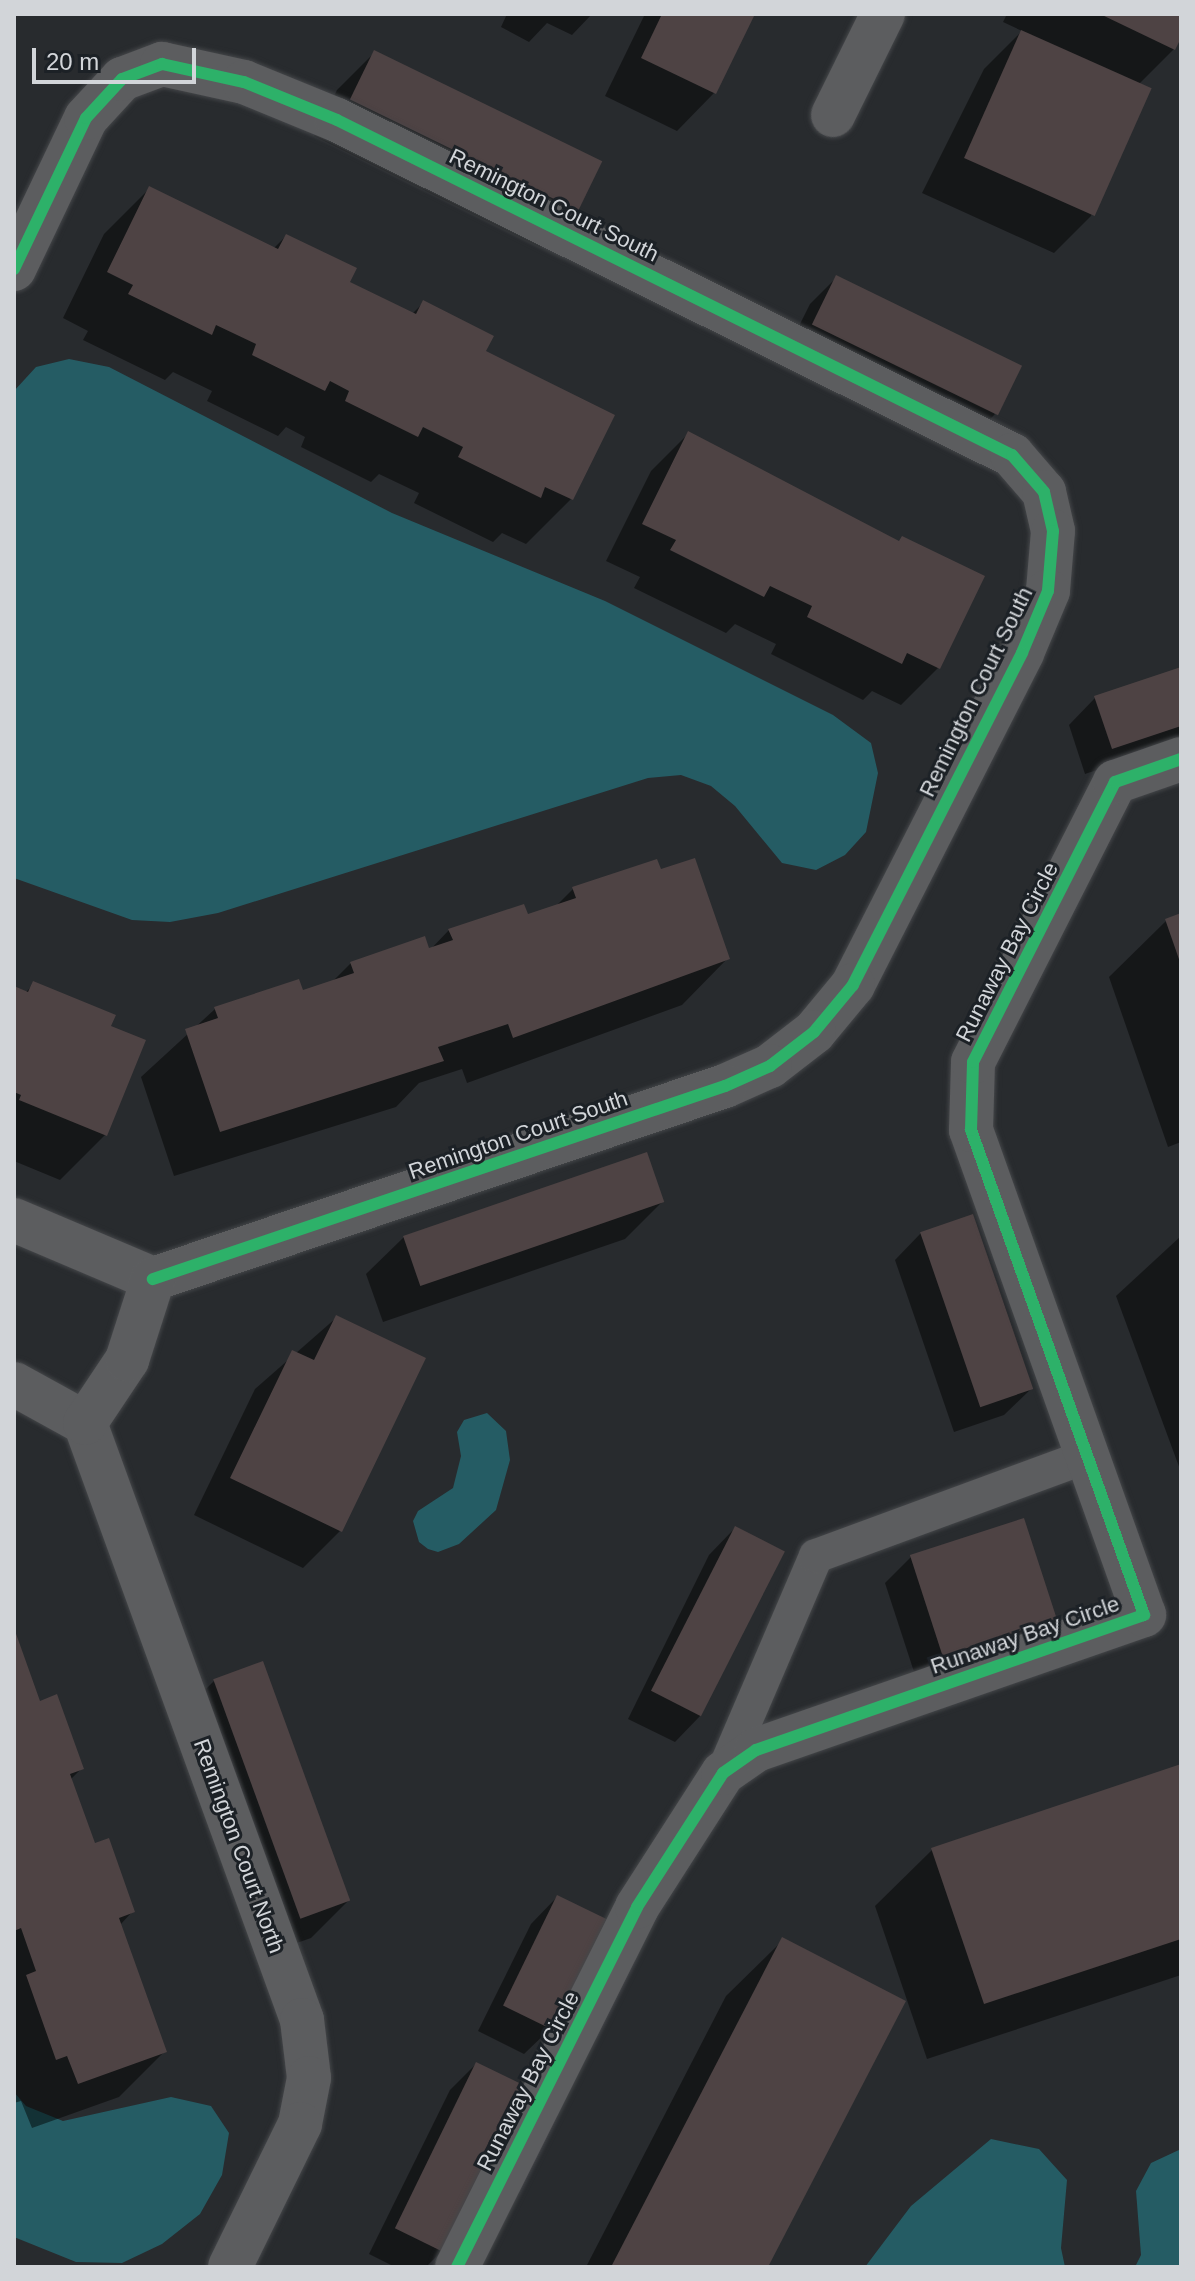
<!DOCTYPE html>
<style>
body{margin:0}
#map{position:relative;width:1195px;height:2281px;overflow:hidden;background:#282b2e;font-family:Arial,sans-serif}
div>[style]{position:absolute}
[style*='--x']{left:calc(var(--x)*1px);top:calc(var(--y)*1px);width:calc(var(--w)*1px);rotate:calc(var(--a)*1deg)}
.water>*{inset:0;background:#255c64}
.shadow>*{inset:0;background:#0007}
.building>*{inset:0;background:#4e4344;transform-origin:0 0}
.roads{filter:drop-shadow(0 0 2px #444649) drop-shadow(0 0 2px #444649)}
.lane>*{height:34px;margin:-17px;padding:0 17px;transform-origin:17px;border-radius:17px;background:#5c5d5f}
.street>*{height:44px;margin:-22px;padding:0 22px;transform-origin:22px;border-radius:22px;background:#5c5d5f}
.cycleway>*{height:12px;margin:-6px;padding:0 6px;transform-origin:6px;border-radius:6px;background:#2db169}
span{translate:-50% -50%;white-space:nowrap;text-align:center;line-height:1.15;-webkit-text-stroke:6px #1c2126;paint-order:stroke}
.street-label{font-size:22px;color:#d2d5d9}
.frame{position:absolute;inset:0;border:16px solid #d2d5d9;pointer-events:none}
.scale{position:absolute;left:32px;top:48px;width:164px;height:36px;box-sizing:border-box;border:4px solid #d2d5d9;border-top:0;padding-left:10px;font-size:24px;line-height:28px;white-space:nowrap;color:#d2d5d9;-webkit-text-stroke:6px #1c2126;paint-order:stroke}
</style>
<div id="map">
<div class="water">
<i style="clip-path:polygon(69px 359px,109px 367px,392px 513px,605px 601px,833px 715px,871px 743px,878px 773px,866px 832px,845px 855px,816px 870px,782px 863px,735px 806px,711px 786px,681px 775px,648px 778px,218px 913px,170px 922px,132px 920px,14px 878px,14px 391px,36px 367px)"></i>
<i style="clip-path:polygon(487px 1413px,506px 1431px,510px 1460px,496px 1510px,459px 1544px,438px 1552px,428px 1549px,419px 1542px,413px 1521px,418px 1511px,453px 1488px,461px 1456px,457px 1432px,464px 1420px)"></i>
<i style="clip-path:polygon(14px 2092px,26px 2106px,63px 2121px,171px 2097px,211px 2106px,229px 2133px,222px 2175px,200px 2214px,162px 2244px,122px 2263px,76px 2262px,14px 2237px)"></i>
<i style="clip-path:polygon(991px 2139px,1039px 2149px,1067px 2180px,1061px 2248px,1065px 2267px,865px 2267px,911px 2206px)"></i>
<i style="clip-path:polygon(1181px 2149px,1181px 2267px,1135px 2267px,1141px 2255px,1136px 2191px,1151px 2163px)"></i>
</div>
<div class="shadow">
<i style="clip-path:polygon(507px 14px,592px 14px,572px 35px,547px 23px,529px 42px,501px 27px)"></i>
<i style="clip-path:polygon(645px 14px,753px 14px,714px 93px,677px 131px,605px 96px)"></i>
<i style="clip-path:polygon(1007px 14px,1181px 14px,1181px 33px,1174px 49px,1138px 85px,1091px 216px,1054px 253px,922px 193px,984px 69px,1022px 31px,1003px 22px)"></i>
<i style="clip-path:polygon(374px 53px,577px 210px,540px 247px,314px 136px,337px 90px)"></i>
<i style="clip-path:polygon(150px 188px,273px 249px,286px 236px,348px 283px,412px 314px,423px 303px,484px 352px,571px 499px,526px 544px,502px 533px,493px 542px,414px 503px,419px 493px,379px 474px,371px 482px,301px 447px,305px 437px,286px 427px,278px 436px,207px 401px,212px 391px,173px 372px,165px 380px,83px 340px,88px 331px,63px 318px,104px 234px)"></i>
<i style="clip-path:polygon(836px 278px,995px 414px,969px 441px,787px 350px,810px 304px)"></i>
<i style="clip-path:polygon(688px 434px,938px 668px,901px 705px,872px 691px,863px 700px,771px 654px,776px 644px,735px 624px,726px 633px,634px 588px,640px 577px,606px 561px,651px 471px)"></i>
<i style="clip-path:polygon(1181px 669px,1181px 742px,1085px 774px,1069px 725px,1095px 698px)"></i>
<i style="clip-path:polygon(659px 871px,727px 959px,682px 1005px,467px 1083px,462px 1069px,419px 1083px,396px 1107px,174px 1176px,141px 1077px,215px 1009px,302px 992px,332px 982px,351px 963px,428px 952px,449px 930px,527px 916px,555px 907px,573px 889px)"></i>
<i style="clip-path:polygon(1181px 915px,1181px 1142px,1168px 1147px,1109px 977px,1166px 921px)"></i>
<i style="clip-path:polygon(34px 984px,109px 1027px,105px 1135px,60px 1180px,14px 1161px,14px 988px,25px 993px)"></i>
<i style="clip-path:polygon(662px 1202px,625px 1239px,383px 1322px,366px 1274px,404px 1237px)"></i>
<i style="clip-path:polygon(921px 1233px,1031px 1389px,1004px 1415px,954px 1432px,895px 1260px)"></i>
<i style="clip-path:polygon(1181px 1236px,1181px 1472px,1116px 1296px)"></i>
<i style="clip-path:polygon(336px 1318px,340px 1531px,303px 1568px,194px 1515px,255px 1389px)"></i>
<i style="clip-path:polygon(735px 1528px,701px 1715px,675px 1742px,628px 1719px,709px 1555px)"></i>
<i style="clip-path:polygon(911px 1557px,1055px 1618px,1029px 1645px,917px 1681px,885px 1583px)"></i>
<i style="clip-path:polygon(14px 1633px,39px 1703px,82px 1768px,70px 1780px,93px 1845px,133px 1911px,120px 1925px,165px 2051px,119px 2097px,32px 2128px,21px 2101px,14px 2103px)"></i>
<i style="clip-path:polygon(214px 1681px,348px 1901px,311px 1938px,262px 1955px,177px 1718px)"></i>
<i style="clip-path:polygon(1181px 1766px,1181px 1975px,927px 2059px,875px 1906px,932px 1850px)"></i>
<i style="clip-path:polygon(557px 1897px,551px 2028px,524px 2054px,478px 2031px,531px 1924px)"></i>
<i style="clip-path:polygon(783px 1940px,766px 2267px,586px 2267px,726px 1996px)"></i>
<i style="clip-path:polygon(476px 2064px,442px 2251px,426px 2267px,395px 2267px,369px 2254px,450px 2090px)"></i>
</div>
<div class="building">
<i style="clip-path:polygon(662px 14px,755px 14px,716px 94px,641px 58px)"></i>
<i style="clip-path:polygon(1100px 14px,1181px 14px,1181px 38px,1175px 50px)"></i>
<i style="left:1021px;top:30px;width:143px;height:140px;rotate:24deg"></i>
<i style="left:374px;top:50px;width:254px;height:55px;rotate:26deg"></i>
<i style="clip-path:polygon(149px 186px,278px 249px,286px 234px,357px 268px,350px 282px,416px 314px,423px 300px,494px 336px,486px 351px,615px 415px,573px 500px,545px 487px,541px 498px,458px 457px,463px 447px,423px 427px,418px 437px,345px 401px,349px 391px,330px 381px,325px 391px,252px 355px,256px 344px,216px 325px,212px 335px,128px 294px,133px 285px,107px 272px)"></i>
<i style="left:836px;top:275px;width:207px;height:55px;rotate:26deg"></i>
<i style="clip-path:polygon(688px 431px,899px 541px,902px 536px,985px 576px,940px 669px,907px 653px,902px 664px,807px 617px,812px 606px,770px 586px,764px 597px,670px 550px,676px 540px,642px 524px)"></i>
<i style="clip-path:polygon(1181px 667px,1181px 726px,1112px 749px,1094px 696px)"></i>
<i style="clip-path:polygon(695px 858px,730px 959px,513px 1038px,508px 1024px,438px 1047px,444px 1061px,220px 1132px,185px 1029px,218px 1018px,214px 1007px,299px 979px,303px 990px,354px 973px,350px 962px,425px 936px,429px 948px,453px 940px,448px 929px,524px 904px,528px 914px,576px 898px,572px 887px,657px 859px,661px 869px)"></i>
<i style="clip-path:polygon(1181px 913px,1181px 965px,1165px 919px)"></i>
<i style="clip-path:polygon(33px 981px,116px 1015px,111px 1026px,146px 1040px,107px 1136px,19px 1100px,21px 1095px,14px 1092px,14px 986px,28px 992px)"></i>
<i style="left:647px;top:1152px;width:53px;height:258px;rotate:71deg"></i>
<i style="left:973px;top:1214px;width:185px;height:56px;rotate:71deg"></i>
<i style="clip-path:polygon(336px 1315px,426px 1358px,342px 1532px,230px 1478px,292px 1350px,314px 1360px)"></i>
<i style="left:1024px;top:1518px;width:106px;height:120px;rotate:72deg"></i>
<i style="left:735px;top:1526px;width:56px;height:185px;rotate:27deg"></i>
<i style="clip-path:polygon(14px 1628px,40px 1701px,57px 1694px,84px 1769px,70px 1774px,95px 1843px,109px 1838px,135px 1912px,119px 1918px,167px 2052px,78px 2084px,67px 2056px,56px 2060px,26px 1975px,36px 1971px,21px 1928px,14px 1931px)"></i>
<i style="left:263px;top:1661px;width:255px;height:53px;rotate:70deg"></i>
<i style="clip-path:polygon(1181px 1764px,1181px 1939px,984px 2004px,931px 1848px)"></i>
<i style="left:557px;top:1895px;width:55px;height:123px;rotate:26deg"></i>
<i style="clip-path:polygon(782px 1937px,906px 2001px,768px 2267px,611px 2267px)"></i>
<i style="left:476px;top:2062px;width:55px;height:185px;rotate:26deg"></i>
</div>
<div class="roads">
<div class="lane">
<i style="--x:723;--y:1773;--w:236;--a:-66.8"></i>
<i style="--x:816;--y:1556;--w:290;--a:-20.2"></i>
</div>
<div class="street">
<i style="--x:833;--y:115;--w:113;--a:-63.7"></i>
<i style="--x:14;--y:269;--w:167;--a:-64.5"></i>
<i style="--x:86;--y:118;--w:53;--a:-47.3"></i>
<i style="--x:122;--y:79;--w:43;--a:-20.6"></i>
<i style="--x:162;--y:64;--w:84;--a:12.4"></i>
<i style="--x:244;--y:82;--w:100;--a:22.2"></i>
<i style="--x:337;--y:120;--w:754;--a:26.4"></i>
<i style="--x:1012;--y:455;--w:49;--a:49.1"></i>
<i style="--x:1044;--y:492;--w:40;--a:77"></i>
<i style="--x:1053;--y:531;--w:60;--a:94.8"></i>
<i style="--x:1048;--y:591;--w:67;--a:112.8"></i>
<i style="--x:1022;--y:653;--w:373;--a:117"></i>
<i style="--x:853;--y:985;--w:61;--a:129.7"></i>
<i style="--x:814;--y:1032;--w:56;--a:142.3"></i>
<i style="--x:770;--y:1066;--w:49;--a:156"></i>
<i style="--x:725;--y:1086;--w:604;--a:161.35"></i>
<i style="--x:14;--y:1220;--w:151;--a:23"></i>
<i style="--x:14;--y:1384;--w:81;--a:28.8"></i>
<i style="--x:85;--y:1423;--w:635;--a:70.02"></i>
<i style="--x:302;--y:2020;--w:58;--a:83.1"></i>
<i style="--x:309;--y:2078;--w:47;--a:101.1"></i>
<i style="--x:300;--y:2124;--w:159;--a:116.1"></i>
<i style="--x:85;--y:1423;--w:76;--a:-56.3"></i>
<i style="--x:127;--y:1360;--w:85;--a:-72.2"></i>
<i style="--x:457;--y:2267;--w:402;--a:-63.4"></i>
<i style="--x:637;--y:1907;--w:159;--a:-57.3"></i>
<i style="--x:723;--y:1773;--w:40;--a:-34.9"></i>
<i style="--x:756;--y:1750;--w:411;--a:-19.2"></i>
<i style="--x:1144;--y:1615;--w:515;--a:-109.63"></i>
<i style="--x:971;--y:1130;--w:68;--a:-88.3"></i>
<i style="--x:973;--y:1062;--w:314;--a:-63.1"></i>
<i style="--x:1115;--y:782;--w:70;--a:-19.2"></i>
</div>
</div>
<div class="cycleway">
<i style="--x:14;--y:269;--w:167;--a:-64.5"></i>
<i style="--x:86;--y:118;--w:53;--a:-47.3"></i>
<i style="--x:122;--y:79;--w:43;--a:-20.6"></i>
<i style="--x:162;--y:64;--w:84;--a:12.4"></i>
<i style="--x:244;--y:82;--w:100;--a:22.2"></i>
<i style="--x:337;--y:120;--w:754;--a:26.4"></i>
<i style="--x:1012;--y:455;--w:49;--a:49.1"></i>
<i style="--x:1044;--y:492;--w:40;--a:77"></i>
<i style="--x:1053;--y:531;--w:60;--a:94.8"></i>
<i style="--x:1048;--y:591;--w:67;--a:112.8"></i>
<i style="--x:1022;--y:653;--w:373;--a:117"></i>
<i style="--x:853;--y:985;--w:61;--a:129.7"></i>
<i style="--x:814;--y:1032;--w:56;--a:142.3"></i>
<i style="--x:770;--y:1066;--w:49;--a:156"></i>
<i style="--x:725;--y:1086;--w:604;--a:161.35"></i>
<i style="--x:457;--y:2267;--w:402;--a:-63.4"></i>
<i style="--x:637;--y:1907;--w:159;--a:-57.3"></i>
<i style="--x:723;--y:1773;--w:40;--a:-34.9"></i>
<i style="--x:756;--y:1750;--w:411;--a:-19.2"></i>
<i style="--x:1144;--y:1615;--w:515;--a:-109.63"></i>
<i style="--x:971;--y:1130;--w:68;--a:-88.3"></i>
<i style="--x:973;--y:1062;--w:314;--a:-63.1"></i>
<i style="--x:1115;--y:782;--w:70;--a:-19.2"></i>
</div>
<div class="street-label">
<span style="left:554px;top:205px;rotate:26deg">Remington Court South</span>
<span style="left:976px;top:692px;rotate:-64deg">Remington Court South</span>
<span style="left:1007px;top:952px;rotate:-63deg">Runaway Bay Circle</span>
<span style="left:518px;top:1135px;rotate:-19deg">Remington Court South</span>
<span style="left:1025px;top:1635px;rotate:-19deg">Runaway Bay Circle</span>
<span style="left:239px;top:1846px;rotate:70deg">Remington Court North</span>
<span style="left:528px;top:2081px;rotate:-63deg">Runaway Bay Circle</span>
</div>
<div class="frame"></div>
<div class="scale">20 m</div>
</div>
